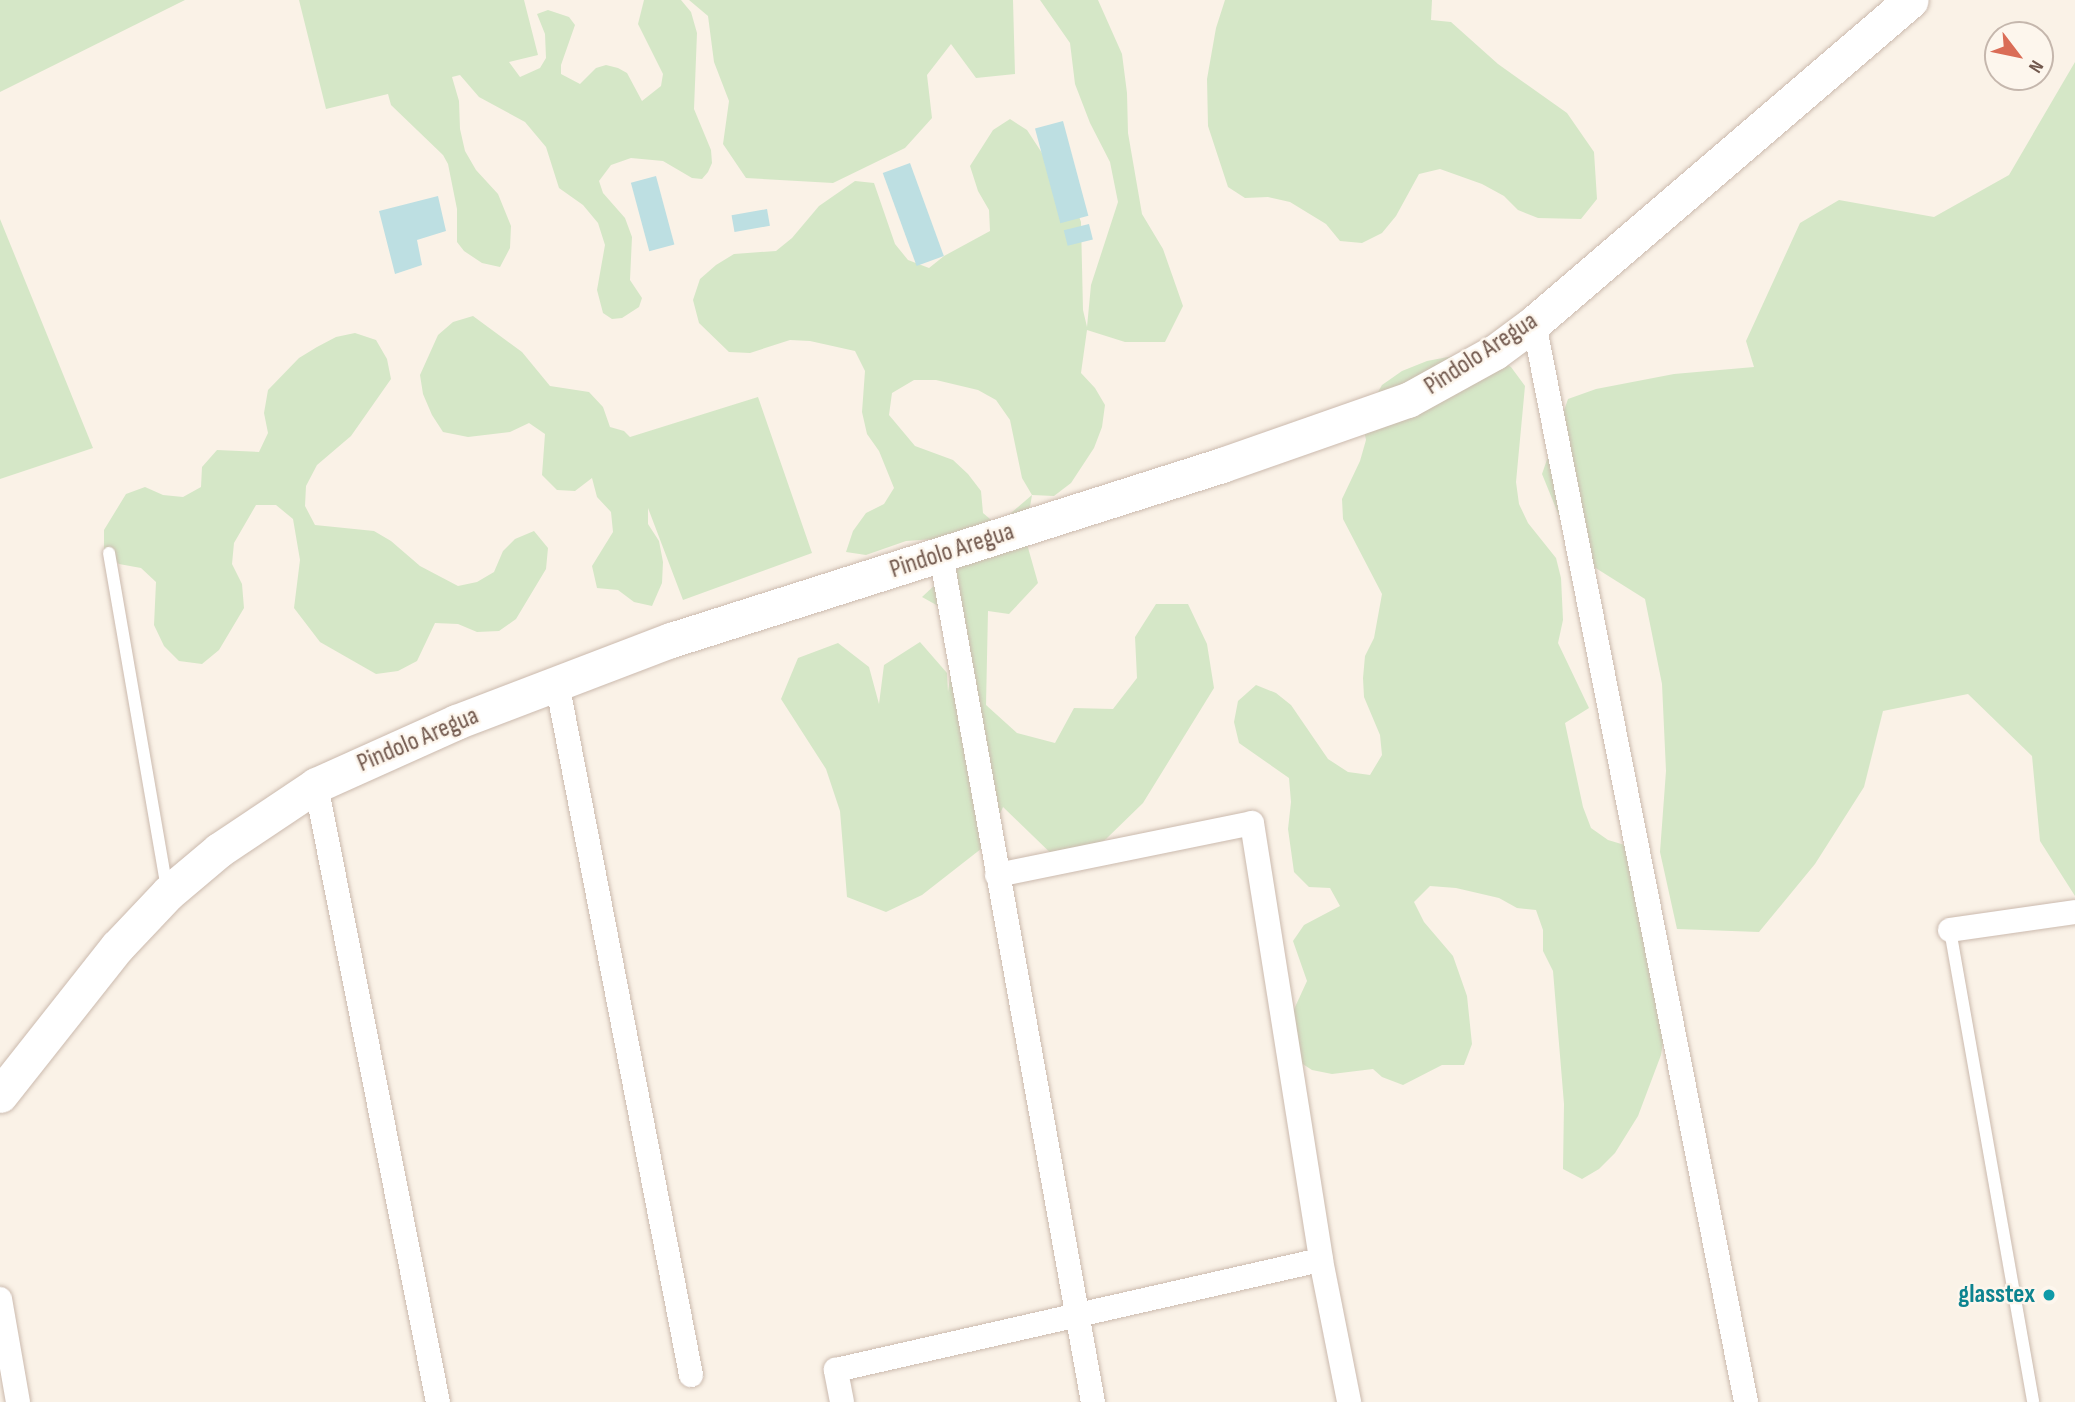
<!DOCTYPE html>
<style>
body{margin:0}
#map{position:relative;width:2075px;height:1402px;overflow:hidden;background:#faf2e7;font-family:"Sofia Sans Condensed",sans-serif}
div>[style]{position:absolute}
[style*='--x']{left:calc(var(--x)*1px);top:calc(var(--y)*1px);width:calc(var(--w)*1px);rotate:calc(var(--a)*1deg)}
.green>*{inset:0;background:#d5e7c7}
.water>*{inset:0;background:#bddfe2;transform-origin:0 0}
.roads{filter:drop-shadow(0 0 2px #cbbaae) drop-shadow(0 0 2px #cbbaae)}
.lane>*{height:12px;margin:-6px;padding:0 6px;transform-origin:6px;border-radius:6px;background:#fff}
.street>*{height:24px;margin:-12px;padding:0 12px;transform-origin:12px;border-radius:12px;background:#fff}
.secondary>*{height:35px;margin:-17.5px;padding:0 17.5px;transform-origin:17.5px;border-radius:17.5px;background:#fff}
.dots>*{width:19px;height:19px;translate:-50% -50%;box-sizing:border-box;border:4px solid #fdf6ed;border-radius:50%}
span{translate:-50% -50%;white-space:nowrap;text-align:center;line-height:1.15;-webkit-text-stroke:5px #fdf6ed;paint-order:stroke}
.street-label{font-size:26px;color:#72594e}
.culture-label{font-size:26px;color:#0d838f;font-weight:700}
.right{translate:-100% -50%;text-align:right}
.north{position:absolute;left:1984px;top:21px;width:70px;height:70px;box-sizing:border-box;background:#fdf6ed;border:2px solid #c5b7ad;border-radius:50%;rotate:122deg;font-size:19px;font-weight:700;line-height:28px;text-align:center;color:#72594e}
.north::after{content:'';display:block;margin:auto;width:24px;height:32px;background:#da6d57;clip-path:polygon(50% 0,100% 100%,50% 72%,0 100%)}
</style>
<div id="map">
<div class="green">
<i style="clip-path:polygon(0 0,185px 0,0 92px)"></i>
<i style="clip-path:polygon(299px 0,524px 0,538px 55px,509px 62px,520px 77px,540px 68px,546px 58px,545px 34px,537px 14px,548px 10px,569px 17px,575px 25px,561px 65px,561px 74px,580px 84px,596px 68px,606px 65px,618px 68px,627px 73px,642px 101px,661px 86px,663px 74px,638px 24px,644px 0,681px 0,691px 12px,697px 33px,694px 109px,711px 150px,712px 163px,708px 172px,702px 179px,692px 178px,663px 161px,631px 158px,611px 165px,599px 181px,603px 193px,625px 218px,632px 237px,630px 280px,642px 298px,639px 307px,622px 318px,612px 319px,603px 313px,597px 290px,605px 245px,598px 223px,583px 205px,559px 188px,546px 147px,525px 122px,479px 97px,460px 75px,452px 77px,459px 101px,460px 129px,465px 151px,476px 170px,498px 194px,511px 226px,510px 248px,500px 267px,482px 263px,464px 251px,457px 242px,457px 209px,448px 164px,443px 155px,391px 105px,388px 94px,326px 109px)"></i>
<i style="clip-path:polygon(689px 0,1013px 0,1015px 74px,976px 78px,951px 44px,927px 75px,932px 118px,905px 148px,833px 183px,746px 178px,723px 144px,729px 101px,714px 62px,708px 16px)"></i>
<i style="clip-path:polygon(evenodd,1040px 0,1098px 0,1122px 54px,1127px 93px,1128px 133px,1142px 214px,1163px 249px,1183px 306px,1165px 342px,1125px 342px,1087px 330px,1081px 373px,1095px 388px,1105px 405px,1102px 427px,1094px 448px,1071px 483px,1054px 496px,1032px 495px,1025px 537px,1038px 583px,1009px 614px,988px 611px,986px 705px,1017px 733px,1055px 743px,1074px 708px,1113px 709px,1137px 678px,1135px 637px,1156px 604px,1188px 604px,1207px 644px,1214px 688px,1143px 803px,1106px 839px,1064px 866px,1003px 807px,986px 845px,922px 895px,886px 912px,847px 897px,840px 811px,826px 769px,781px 699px,798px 658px,838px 643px,869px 667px,879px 704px,884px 665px,920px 642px,947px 673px,948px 692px,958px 617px,922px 597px,952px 569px,949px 538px,906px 541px,866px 555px,846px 552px,853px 531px,866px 513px,884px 504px,894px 488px,879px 451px,867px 434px,862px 412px,865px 371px,855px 351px,810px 341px,790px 340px,750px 353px,729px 352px,699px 323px,693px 300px,700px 279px,716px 265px,734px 254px,776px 251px,792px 238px,819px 206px,855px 181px,874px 183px,895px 244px,908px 260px,929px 268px,944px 256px,990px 231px,989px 210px,978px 191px,970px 166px,993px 130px,1010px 119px,1027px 130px,1074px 202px,1081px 222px,1083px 310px,1087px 327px,1091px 285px,1118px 202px,1110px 162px,1090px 123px,1075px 84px,1070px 43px,1040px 0,914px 380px,936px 380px,978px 390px,996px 400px,1010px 420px,1022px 478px,1032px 495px,997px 525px,983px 513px,981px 491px,968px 474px,953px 460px,915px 446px,889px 415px,892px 393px,914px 380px)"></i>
<i style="clip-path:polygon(1225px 0,1432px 0,1431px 20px,1451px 22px,1498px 64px,1567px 113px,1594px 152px,1597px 199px,1581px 219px,1538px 218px,1518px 210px,1504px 196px,1482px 184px,1440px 169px,1419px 174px,1396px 216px,1382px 233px,1362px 243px,1340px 241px,1326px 224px,1290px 202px,1268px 197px,1245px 198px,1228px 187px,1208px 126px,1207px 79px,1216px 28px)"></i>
<i style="clip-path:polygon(2075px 62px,2075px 896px,2040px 841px,2032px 756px,1968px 694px,1883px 711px,1864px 787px,1815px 864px,1759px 932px,1677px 929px,1660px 852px,1666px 771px,1662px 684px,1645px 599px,1575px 555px,1542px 474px,1568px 399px,1596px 389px,1674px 374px,1754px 367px,1746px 341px,1800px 223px,1839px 200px,1934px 217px,2009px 175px)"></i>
<i style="clip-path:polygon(0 219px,93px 448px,0 479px)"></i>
<i style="clip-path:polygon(473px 316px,522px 352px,550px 386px,589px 392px,603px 407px,610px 427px,624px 431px,630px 437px,758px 397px,812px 553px,683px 600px,648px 508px,648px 524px,659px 541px,663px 562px,662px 583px,652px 606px,634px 602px,618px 590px,597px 588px,592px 566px,613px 532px,611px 512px,597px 497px,592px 478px,575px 491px,557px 490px,542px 475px,545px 434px,529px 423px,510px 432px,468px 437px,443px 432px,432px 415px,423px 394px,420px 375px,438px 335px,453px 322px)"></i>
<i style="clip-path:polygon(355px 333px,376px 340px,387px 359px,391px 379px,351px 436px,317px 465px,306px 486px,305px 506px,315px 525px,374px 531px,391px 541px,420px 566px,458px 586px,477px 582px,494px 572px,503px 551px,515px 539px,534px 531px,548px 548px,546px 569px,516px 619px,499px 631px,477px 632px,458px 624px,435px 623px,417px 661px,398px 671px,376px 674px,320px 642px,294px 608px,300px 560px,293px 519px,276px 505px,256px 505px,234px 543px,232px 564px,242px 584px,244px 608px,219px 650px,202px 664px,179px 661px,164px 646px,154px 625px,156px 582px,141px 568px,119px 564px,104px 550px,104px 530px,126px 494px,145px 487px,163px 495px,183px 497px,201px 487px,202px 467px,217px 450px,259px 452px,268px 433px,264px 413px,268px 390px,299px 358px,317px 347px,336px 337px)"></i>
<i style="clip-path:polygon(1469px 353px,1492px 355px,1511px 367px,1525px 386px,1516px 482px,1519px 504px,1528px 523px,1556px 558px,1561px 578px,1563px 620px,1558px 643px,1589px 708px,1565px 723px,1583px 807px,1591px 828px,1608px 840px,1628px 846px,1668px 1011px,1661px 1055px,1638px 1116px,1615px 1153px,1599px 1169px,1582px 1179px,1563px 1169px,1564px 1104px,1553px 971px,1543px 951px,1543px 930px,1536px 910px,1517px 908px,1499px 898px,1456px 888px,1430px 886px,1414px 902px,1424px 922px,1453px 956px,1467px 996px,1472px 1044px,1464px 1065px,1442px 1065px,1403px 1085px,1382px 1077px,1373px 1069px,1332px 1074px,1312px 1070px,1295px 1059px,1290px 1018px,1307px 981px,1293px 941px,1304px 925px,1340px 906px,1330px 888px,1309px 887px,1294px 872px,1288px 829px,1291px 802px,1289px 778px,1239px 743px,1234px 722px,1238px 701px,1256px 685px,1276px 693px,1291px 705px,1328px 759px,1348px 772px,1370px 775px,1382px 755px,1380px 735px,1364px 697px,1363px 678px,1365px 656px,1374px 638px,1382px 594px,1343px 519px,1342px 499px,1360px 461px,1366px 440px,1362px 420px,1382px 385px,1402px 371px,1427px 361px)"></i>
</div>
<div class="water">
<i style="left:1063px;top:121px;width:98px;height:29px;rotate:75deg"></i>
<i style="left:910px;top:163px;width:99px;height:29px;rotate:70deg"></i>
<i style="left:656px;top:176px;width:71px;height:26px;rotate:75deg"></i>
<i style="clip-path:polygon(438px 196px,446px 231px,417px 240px,422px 265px,395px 274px,379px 211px)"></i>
<i style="left:767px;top:209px;width:17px;height:36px;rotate:80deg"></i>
<i style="left:1089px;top:224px;width:16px;height:26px;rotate:76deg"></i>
</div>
<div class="roads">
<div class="lane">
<i style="--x:109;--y:553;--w:341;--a:80.2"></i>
<i style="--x:1950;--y:930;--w:479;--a:80"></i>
</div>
<div class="street">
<i style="--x:1534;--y:323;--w:1100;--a:78.88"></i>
<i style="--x:941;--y:555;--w:861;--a:79.83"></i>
<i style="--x:557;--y:683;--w:705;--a:79.04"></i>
<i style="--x:316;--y:785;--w:629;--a:78.82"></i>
<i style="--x:997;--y:875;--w:260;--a:-11.5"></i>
<i style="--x:1252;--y:823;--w:442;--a:81"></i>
<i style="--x:1321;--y:1260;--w:145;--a:78.8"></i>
<i style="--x:1950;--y:930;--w:126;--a:-8.2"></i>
<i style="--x:0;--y:1299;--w:105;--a:80.1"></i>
<i style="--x:842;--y:1402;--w:33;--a:-101"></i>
<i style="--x:836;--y:1370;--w:497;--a:-12.8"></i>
</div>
<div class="secondary">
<i style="--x:0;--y:1095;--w:189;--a:-51.7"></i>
<i style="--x:117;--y:947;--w:74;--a:-46.6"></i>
<i style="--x:168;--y:893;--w:67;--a:-40.1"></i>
<i style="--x:219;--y:850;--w:117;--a:-33.8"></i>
<i style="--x:316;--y:785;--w:154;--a:-24.2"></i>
<i style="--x:456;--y:722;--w:230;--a:-20.9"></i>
<i style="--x:671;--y:640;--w:578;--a:-17.62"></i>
<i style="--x:1222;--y:465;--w:197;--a:-19.3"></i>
<i style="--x:1408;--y:400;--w:99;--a:-28.9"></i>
<i style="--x:1495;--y:352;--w:49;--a:-36.6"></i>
<i style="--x:1534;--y:323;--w:496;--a:-40.6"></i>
</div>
</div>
<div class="dots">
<i style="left:2049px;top:1295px;background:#0f9aa8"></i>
</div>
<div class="street-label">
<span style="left:1481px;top:354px;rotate:-33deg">Pindolo Aregua</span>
<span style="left:952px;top:551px;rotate:-18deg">Pindolo Aregua</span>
<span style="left:418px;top:740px;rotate:-23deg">Pindolo Aregua</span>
</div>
<div class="culture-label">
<span class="right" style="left:2035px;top:1295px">glasstex</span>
</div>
<div class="north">N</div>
</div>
